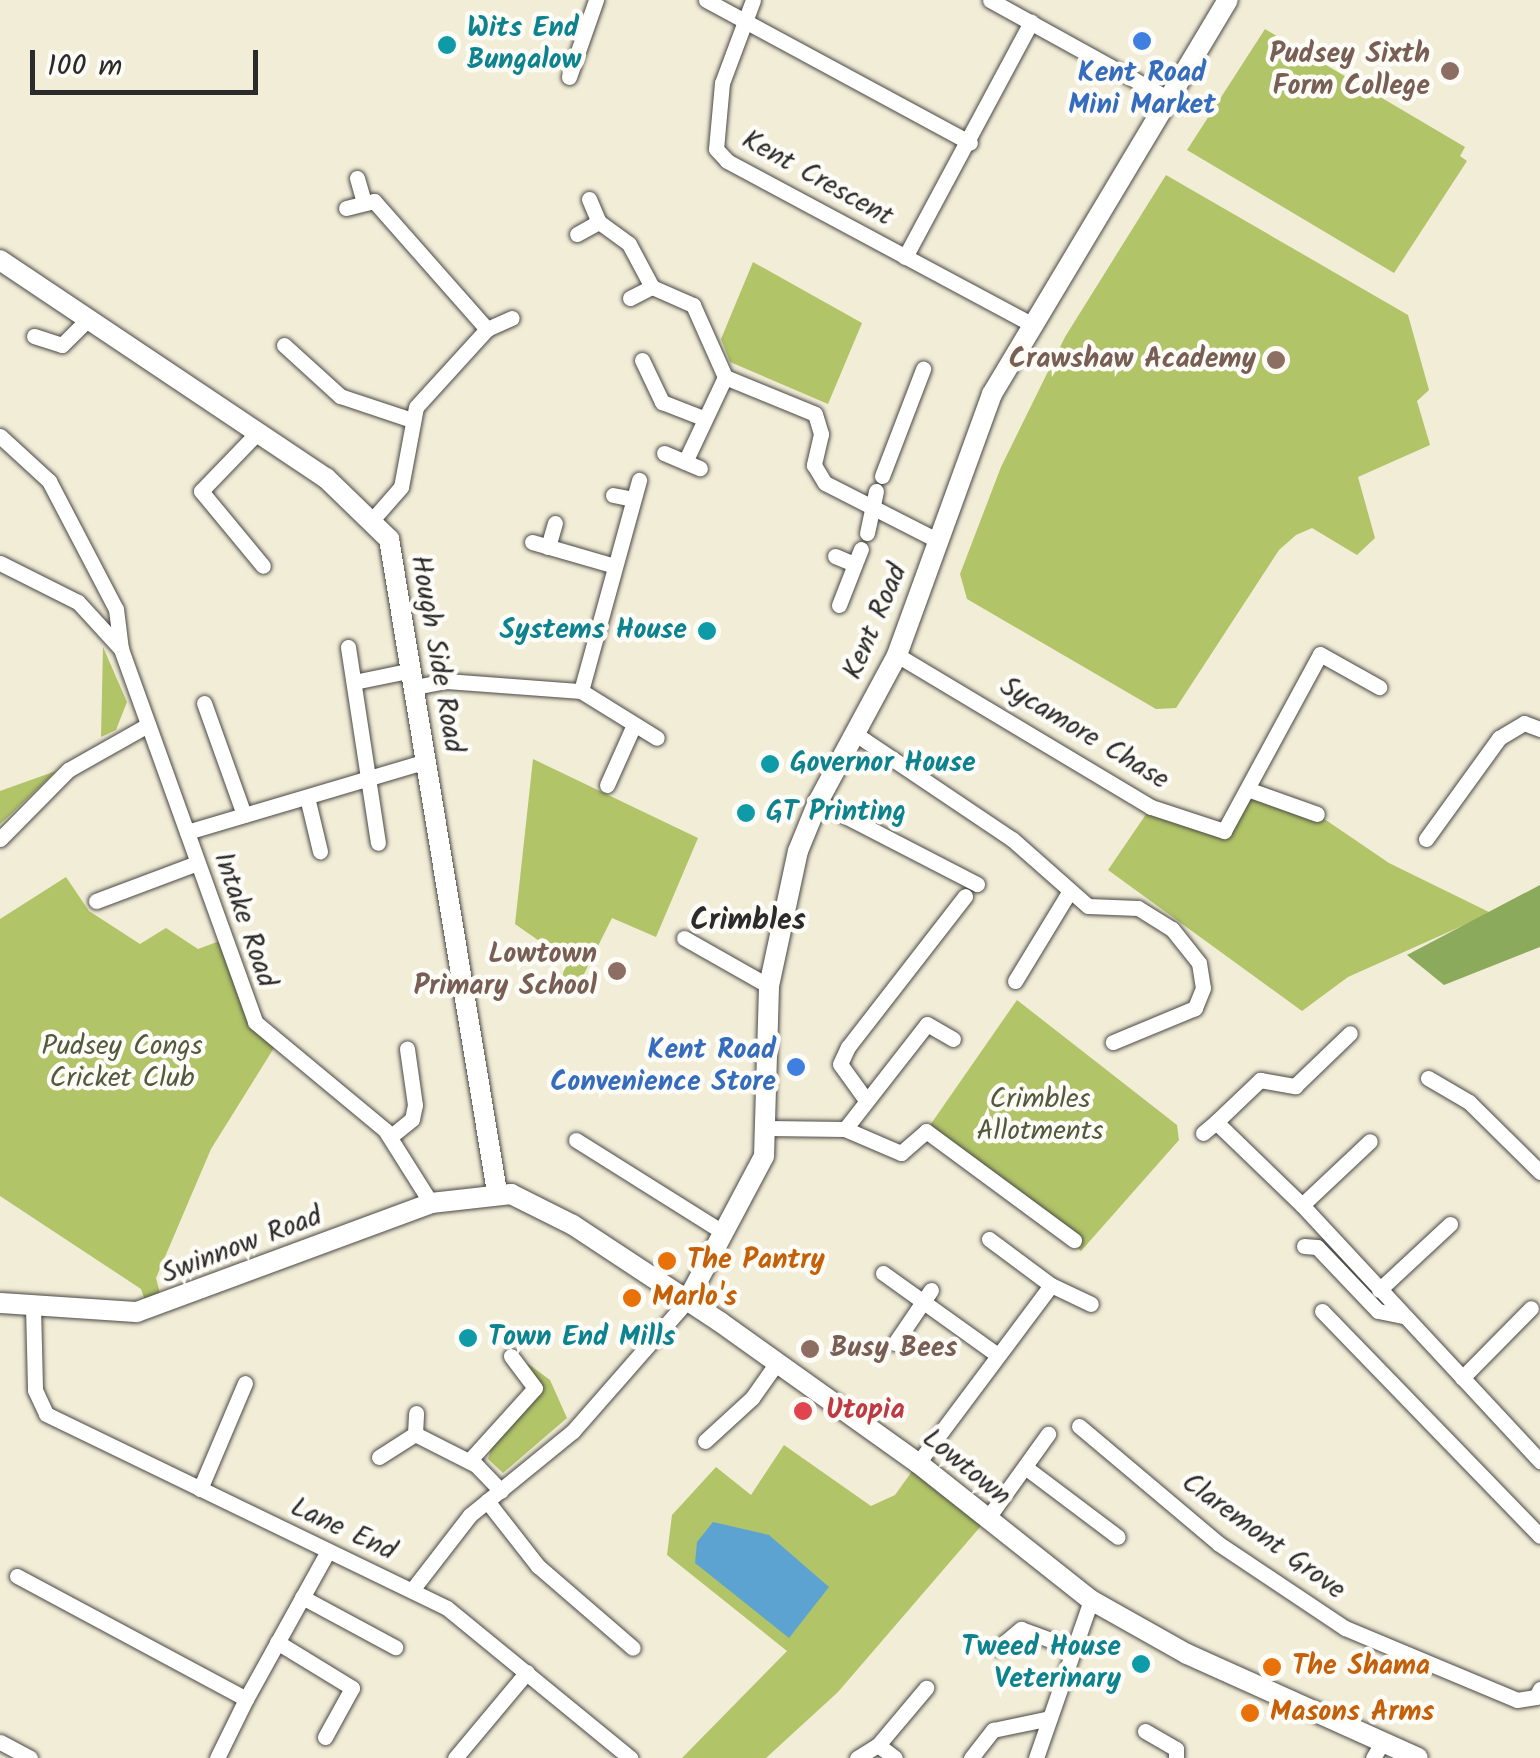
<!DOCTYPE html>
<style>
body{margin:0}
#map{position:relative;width:1540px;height:1758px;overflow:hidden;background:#f2edd7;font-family:Kalam,sans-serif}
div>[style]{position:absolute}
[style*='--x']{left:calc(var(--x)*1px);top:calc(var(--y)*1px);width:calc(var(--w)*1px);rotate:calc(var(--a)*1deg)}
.green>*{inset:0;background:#b1c468}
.forest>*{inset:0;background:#8caa5c}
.water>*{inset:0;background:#5ca3d2}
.roads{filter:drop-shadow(0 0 2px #494845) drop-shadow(0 0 2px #494845)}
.street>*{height:15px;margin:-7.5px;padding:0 7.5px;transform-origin:7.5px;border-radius:7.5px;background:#fff}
.secondary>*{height:20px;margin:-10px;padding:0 10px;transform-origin:10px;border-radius:10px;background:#fff}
.dots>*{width:28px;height:28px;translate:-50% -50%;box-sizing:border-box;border:5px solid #fdfcf7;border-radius:50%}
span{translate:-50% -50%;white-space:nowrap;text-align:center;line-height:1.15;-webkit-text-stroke:9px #fdfcf7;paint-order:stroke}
.culture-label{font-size:28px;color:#0d838f;font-weight:700}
.left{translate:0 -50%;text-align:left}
.right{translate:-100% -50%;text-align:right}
.education-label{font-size:28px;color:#785e54;font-weight:700}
.shop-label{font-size:28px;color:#366cbe;font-weight:700}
.street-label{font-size:28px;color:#2b2b2b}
.park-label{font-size:28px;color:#53593d}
.food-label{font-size:28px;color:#c56008;font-weight:700}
.health-label{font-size:28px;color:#be3a42;font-weight:700}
.neighbourhood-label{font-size:30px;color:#2b2b2b;font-weight:700}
.scale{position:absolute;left:30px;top:50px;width:228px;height:45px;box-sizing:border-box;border:5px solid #2b2b2b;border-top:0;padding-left:12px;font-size:30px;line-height:35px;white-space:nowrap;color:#2b2b2b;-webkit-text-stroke:8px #fdfcf7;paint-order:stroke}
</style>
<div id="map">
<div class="green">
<i style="clip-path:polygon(1265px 29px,1465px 147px,1460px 156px,1467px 161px,1394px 273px,1187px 150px)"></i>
<i style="clip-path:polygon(1166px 175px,1408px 315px,1429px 390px,1417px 401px,1430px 445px,1358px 477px,1375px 538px,1357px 555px,1312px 528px,1296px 535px,1279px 550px,1176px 708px,1156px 709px,967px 599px,960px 574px,1001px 467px,1065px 337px)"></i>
<i style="clip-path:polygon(753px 262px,862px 323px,828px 404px,730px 362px,721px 339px)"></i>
<i style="clip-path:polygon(103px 647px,127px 702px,116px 730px,101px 737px)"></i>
<i style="clip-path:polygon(533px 759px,698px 838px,656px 937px,612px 918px,579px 984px,562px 982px,565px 959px,515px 924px)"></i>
<i style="clip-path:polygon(56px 771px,8px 817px,0 824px,0 791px)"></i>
<i style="clip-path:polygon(1250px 790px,1317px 814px,1389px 863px,1491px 913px,1348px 977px,1302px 1011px,1108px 870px,1151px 807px,1224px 831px)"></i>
<i style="clip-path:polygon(66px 877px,89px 911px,140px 944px,166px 928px,198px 949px,225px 939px,244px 998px,277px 1043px,211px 1149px,156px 1278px,163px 1305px,148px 1309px,141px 1289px,0 1196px,0 919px)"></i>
<i style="clip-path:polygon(1017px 1000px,1177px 1125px,1179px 1140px,1081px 1251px,926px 1131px)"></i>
<i style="clip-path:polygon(527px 1363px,550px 1380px,567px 1418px,503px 1473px,488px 1459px,491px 1449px,540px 1392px)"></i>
<i style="clip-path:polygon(784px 1445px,871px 1506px,895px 1495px,918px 1463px,987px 1519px,838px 1692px,766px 1758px,682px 1758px,787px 1651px,667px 1555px,672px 1515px,716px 1467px,751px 1495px)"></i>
</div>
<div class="forest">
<i style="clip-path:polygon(1540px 885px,1540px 947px,1444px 985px,1407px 955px)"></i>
</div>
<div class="water">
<i style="clip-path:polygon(713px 1522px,769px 1535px,829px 1587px,789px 1638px,695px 1563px,697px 1542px)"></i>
</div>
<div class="roads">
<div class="street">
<i style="--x:706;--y:0;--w:300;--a:28.4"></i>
<i style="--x:753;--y:0;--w:89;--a:110.5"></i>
<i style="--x:722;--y:83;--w:66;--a:95.2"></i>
<i style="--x:716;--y:149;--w:16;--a:47"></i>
<i style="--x:727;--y:161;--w:347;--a:28.2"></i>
<i style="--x:990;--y:0;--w:205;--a:28.9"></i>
<i style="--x:569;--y:77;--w:82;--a:-70.7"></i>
<i style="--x:357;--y:178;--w:22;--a:74"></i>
<i style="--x:589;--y:199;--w:25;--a:67"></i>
<i style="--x:346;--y:208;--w:29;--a:-14"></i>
<i style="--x:374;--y:201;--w:171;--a:48.6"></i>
<i style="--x:487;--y:329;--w:105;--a:132.3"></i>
<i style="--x:416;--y:407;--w:81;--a:100.6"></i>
<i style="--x:401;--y:487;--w:43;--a:131.2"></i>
<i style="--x:577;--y:234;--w:25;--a:-29"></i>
<i style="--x:599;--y:222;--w:37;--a:36"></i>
<i style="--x:629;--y:244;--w:49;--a:61.9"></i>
<i style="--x:905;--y:257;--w:267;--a:-61.8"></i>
<i style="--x:630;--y:298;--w:25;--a:-27"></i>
<i style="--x:652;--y:287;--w:45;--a:23.7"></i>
<i style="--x:693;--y:305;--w:79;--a:66"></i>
<i style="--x:725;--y:377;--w:97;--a:22.3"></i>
<i style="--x:815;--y:414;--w:21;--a:73"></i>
<i style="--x:821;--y:434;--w:32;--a:103"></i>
<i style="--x:814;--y:465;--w:21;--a:59"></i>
<i style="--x:825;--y:483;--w:126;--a:27"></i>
<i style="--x:487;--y:329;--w:27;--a:-24"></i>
<i style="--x:34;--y:336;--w:29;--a:18"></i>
<i style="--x:62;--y:345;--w:37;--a:-45"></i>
<i style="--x:284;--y:345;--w:76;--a:42.3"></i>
<i style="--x:340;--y:396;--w:73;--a:18.4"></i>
<i style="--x:642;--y:360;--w:47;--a:64.5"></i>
<i style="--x:662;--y:402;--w:44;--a:21.3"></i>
<i style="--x:258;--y:432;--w:82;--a:134"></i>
<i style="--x:201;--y:491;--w:97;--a:50.4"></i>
<i style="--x:0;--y:436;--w:67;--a:42.6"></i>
<i style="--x:49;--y:481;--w:144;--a:62.4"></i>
<i style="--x:116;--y:609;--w:40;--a:82.9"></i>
<i style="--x:121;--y:649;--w:396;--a:70.2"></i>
<i style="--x:255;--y:1022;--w:169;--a:39.7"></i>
<i style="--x:385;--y:1130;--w:86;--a:57.8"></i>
<i style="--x:664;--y:453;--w:39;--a:23"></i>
<i style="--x:685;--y:462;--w:94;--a:-64.8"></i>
<i style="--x:882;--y:476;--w:115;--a:-69"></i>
<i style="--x:613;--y:495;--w:20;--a:11"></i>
<i style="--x:867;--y:533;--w:43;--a:-77.9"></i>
<i style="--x:532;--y:542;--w:86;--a:16.1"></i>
<i style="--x:548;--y:547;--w:25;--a:-74"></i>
<i style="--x:835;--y:556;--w:21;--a:23"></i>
<i style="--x:0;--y:563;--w:87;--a:26.6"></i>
<i style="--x:78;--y:602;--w:64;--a:47.5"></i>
<i style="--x:839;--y:605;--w:60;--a:-68.6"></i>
<i style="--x:348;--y:647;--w:198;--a:81.3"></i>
<i style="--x:897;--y:655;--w:296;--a:30.9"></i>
<i style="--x:1151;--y:807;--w:77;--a:18.2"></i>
<i style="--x:1224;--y:831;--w:201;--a:-61.5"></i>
<i style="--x:1320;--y:654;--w:68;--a:29.2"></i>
<i style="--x:354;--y:682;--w:59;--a:-11.7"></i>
<i style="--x:415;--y:687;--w:33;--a:-11"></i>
<i style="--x:447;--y:681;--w:134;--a:4.3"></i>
<i style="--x:581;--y:691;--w:219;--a:-74.6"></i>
<i style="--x:581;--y:691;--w:89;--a:31.7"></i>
<i style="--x:204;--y:703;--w:119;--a:70.3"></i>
<i style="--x:854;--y:733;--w:190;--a:33.9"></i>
<i style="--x:1012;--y:839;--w:101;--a:41.4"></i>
<i style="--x:1088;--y:906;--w:50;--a:2.3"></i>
<i style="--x:1138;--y:908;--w:40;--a:32"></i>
<i style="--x:1172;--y:929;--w:43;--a:51.5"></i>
<i style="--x:1199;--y:963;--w:25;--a:81"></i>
<i style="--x:1203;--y:988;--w:22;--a:112"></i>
<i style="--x:1195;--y:1008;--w:89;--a:157.5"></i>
<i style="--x:607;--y:785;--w:64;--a:-65.9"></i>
<i style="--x:1250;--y:790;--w:71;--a:19.7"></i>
<i style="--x:307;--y:797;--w:56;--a:76.5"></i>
<i style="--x:818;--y:802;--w:179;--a:27.3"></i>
<i style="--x:187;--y:832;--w:249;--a:-16.5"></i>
<i style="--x:0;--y:839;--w:97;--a:-45.4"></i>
<i style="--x:68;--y:770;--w:92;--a:-29.4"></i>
<i style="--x:1426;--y:839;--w:125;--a:-54.1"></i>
<i style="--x:1499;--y:738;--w:29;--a:-31"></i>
<i style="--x:1524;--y:723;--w:17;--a:21"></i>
<i style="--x:96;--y:901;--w:108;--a:-20.6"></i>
<i style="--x:684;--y:938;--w:98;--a:29.5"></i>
<i style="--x:1015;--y:981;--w:102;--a:-58.7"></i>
<i style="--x:1428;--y:1078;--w:48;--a:30.3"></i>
<i style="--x:1469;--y:1102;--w:100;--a:44.6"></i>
<i style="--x:866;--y:1100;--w:44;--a:-125.8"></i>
<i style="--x:840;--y:1064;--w:19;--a:-65"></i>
<i style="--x:848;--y:1047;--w:191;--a:-52.2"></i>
<i style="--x:1216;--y:1122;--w:61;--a:-43.7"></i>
<i style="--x:1260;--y:1080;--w:36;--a:10"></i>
<i style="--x:1295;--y:1086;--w:76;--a:-43.9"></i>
<i style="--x:767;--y:1128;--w:78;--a:0.7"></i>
<i style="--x:845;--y:1129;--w:133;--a:-52"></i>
<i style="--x:927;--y:1024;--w:30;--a:30"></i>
<i style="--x:845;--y:1129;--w:61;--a:23.2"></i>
<i style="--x:901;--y:1153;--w:33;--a:-41"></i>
<i style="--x:926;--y:1131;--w:184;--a:36.4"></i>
<i style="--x:1203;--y:1133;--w:17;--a:-40"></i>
<i style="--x:1216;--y:1122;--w:120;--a:44"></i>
<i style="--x:1302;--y:1205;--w:350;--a:47.1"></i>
<i style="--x:390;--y:1137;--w:28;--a:-39"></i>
<i style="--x:412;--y:1119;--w:14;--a:-78"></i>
<i style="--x:415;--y:1105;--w:57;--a:-98.1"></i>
<i style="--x:576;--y:1140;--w:175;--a:32.1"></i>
<i style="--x:1302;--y:1205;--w:93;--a:-43.3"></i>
<i style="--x:989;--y:1239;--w:77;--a:36.6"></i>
<i style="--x:1304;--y:1246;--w:13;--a:4"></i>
<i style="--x:1317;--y:1247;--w:88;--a:46.4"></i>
<i style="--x:1378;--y:1311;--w:25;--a:11"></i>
<i style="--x:883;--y:1273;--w:139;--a:35.6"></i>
<i style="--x:1379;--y:1290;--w:97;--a:-42.9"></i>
<i style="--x:33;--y:1306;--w:84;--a:88.6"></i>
<i style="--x:35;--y:1390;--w:26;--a:65"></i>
<i style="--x:46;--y:1414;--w:445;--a:25.8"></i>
<i style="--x:447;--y:1608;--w:237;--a:39.3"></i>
<i style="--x:1322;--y:1311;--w:313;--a:45.9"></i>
<i style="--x:895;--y:1343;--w:64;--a:-55.8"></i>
<i style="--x:1462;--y:1378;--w:98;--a:-45.4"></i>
<i style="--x:1079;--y:1426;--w:183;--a:40.1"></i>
<i style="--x:1219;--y:1544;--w:151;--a:33.7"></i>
<i style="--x:1345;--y:1628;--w:186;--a:22.7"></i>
<i style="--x:1517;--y:1700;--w:19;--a:-9"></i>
<i style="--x:1536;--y:1697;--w:9;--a:-63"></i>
<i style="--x:415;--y:1434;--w:21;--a:-87"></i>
<i style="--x:705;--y:1441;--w:64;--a:-42.5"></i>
<i style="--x:752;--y:1398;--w:42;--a:-54.8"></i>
<i style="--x:379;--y:1457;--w:43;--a:-32.6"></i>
<i style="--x:415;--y:1434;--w:68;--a:26.9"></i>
<i style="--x:476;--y:1465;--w:36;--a:46"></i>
<i style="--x:469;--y:1461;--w:98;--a:-47.9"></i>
<i style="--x:535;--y:1388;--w:40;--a:-127"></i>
<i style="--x:918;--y:1463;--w:222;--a:-53.2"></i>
<i style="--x:1051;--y:1285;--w:44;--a:25.4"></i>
<i style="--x:1025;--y:1467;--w:116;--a:37"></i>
<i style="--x:200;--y:1489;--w:115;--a:-67"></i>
<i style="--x:487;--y:1501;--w:83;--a:51.9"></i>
<i style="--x:538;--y:1566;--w:125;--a:40.8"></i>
<i style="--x:987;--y:1519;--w:105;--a:-54.3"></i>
<i style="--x:17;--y:1576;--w:260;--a:28.2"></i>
<i style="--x:246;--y:1699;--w:169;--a:-61"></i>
<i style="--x:412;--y:1590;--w:95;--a:-52.3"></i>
<i style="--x:470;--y:1515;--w:133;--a:-39.2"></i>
<i style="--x:573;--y:1431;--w:173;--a:-48.8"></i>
<i style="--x:302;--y:1597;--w:106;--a:28.3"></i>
<i style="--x:277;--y:1642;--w:88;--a:31.5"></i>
<i style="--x:352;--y:1688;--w:56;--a:118.9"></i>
<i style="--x:998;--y:1648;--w:30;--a:-40"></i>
<i style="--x:1021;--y:1629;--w:58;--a:20.3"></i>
<i style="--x:1145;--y:1731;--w:36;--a:30"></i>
<i style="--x:1176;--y:1749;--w:9;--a:90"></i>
<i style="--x:0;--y:1742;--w:34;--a:28"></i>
<i style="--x:878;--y:1745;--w:21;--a:37"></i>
<i style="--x:217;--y:1758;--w:66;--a:-63.8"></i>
<i style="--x:455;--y:1758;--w:112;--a:-50.1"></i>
<i style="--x:857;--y:1758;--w:25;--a:-32"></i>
<i style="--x:878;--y:1745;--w:75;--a:-49.9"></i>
<i style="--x:971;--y:1758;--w:36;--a:-52"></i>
<i style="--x:993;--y:1730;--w:58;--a:-11.9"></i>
<i style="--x:1036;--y:1758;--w:167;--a:-70.8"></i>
<i style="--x:1373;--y:1758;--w:17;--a:-59"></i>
</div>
<div class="secondary">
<i style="--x:0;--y:260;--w:392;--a:33.8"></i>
<i style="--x:326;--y:478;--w:88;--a:44.1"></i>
<i style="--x:389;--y:539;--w:662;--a:80.61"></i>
<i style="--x:687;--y:1301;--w:164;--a:-62"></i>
<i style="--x:764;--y:1156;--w:170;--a:-88.3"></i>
<i style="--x:769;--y:986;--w:138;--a:-77.9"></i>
<i style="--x:798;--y:851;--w:53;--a:-67.8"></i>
<i style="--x:818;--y:802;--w:167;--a:-61.7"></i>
<i style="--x:897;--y:655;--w:278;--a:-70"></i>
<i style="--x:992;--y:394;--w:459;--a:-59.1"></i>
<i style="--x:0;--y:1303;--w:137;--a:3.8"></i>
<i style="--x:137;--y:1312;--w:314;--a:-20.3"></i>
<i style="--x:431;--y:1203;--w:81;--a:-6.4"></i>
<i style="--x:511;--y:1194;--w:69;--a:26.6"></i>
<i style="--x:573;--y:1225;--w:176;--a:33.4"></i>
<i style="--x:720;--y:1322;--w:243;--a:35.5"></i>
<i style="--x:918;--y:1463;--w:221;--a:38.4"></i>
<i style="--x:1091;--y:1600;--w:110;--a:29.4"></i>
<i style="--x:1187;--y:1654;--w:253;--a:24.2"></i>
</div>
</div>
<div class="dots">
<i style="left:1142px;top:41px;background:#3f7fe0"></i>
<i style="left:447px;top:45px;background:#0f9aa8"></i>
<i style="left:1450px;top:71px;background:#8d6e63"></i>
<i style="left:1276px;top:360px;background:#8d6e63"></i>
<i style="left:707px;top:631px;background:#0f9aa8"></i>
<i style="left:770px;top:764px;background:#0f9aa8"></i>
<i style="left:746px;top:813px;background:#0f9aa8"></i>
<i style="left:617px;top:971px;background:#8d6e63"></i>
<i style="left:796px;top:1067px;background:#3f7fe0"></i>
<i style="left:667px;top:1261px;background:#e8710a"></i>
<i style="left:632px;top:1298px;background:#e8710a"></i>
<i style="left:468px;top:1338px;background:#0f9aa8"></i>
<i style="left:810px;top:1349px;background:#8d6e63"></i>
<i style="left:803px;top:1411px;background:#e0444e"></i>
<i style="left:1141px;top:1664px;background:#0f9aa8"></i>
<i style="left:1272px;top:1667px;background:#e8710a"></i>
<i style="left:1250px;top:1713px;background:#e8710a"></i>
</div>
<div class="culture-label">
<span class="left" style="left:467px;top:45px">Wits End<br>Bungalow</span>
<span class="right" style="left:687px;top:631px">Systems House</span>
<span class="left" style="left:790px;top:764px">Governor House</span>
<span class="left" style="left:766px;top:813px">GT Printing</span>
<span class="left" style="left:488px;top:1338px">Town End Mills</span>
<span class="right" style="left:1121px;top:1664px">Tweed House<br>Veterinary</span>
</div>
<div class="education-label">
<span class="right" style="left:1430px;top:71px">Pudsey Sixth<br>Form College</span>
<span class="right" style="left:1256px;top:360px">Crawshaw Academy</span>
<span class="right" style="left:597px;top:971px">Lowtown<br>Primary School</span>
<span class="left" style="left:830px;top:1349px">Busy Bees</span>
</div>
<div class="shop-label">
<span style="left:1142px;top:90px">Kent Road<br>Mini Market</span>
<span class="right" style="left:776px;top:1067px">Kent Road<br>Convenience Store</span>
</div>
<div class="street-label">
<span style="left:817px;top:179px;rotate:29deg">Kent Crescent</span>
<span style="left:876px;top:622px;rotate:-67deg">Kent Road</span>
<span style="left:436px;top:654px;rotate:80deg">Hough Side Road</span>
<span style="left:1084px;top:734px;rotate:31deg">Sycamore Chase</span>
<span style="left:244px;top:920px;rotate:71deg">Intake Road</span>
<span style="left:242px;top:1246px;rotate:-21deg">Swinnow Road</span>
<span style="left:966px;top:1468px;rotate:39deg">Lowtown</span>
<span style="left:343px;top:1530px;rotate:25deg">Lane End</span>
<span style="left:1263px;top:1537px;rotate:36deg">Claremont Grove</span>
</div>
<div class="park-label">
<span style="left:122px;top:1063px">Pudsey Congs<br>Cricket Club</span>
<span style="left:1040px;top:1116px">Crimbles<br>Allotments</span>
</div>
<div class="food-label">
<span class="left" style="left:687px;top:1261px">The Pantry</span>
<span class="left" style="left:652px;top:1298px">Marlo's</span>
<span class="left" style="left:1292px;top:1667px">The Shama</span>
<span class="left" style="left:1270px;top:1713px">Masons Arms</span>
</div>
<div class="health-label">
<span class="left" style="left:826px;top:1411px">Utopia</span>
</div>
<div class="neighbourhood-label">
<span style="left:748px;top:921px">Crimbles</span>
</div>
<div class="scale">100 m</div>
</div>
